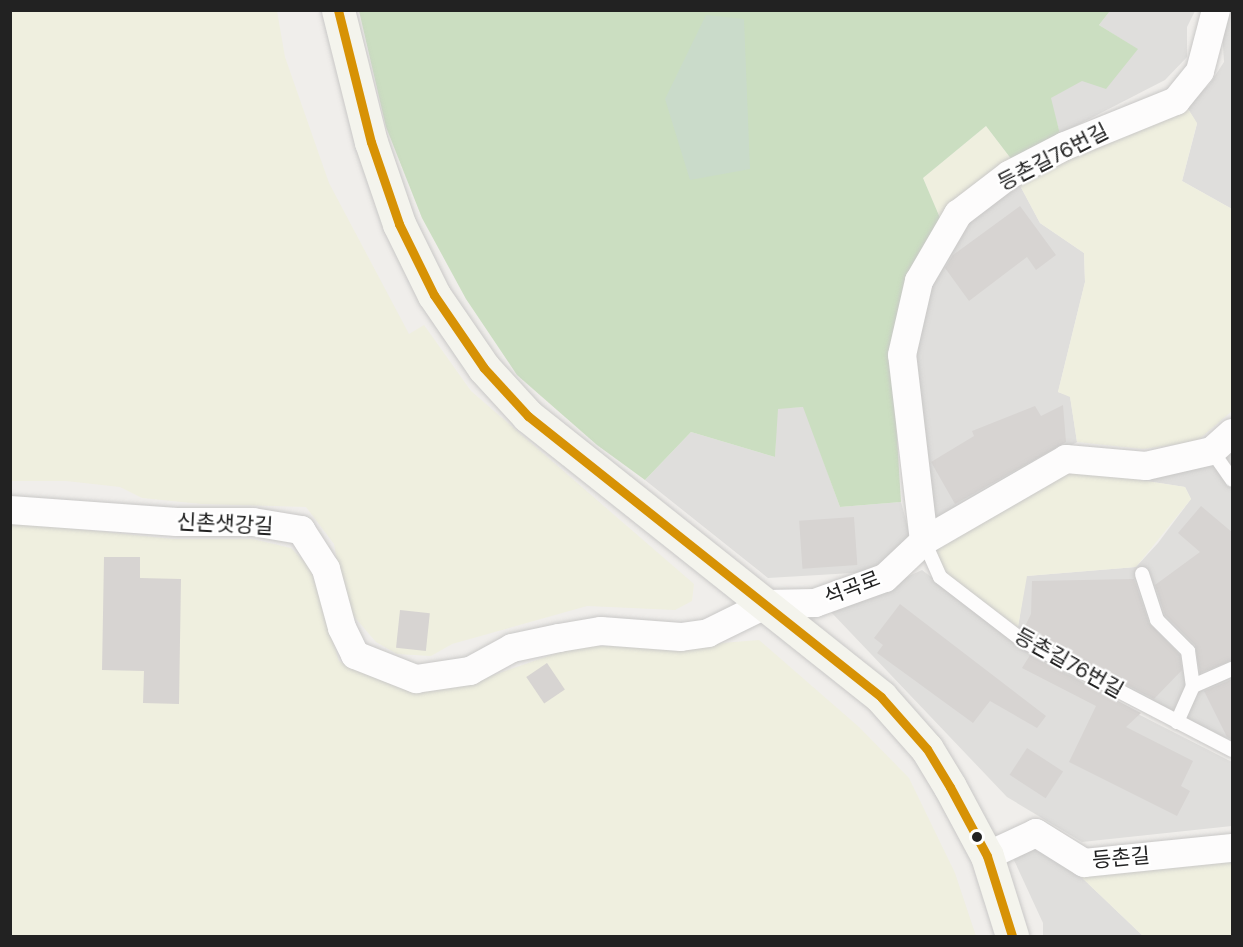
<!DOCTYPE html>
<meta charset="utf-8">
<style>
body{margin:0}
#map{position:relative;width:1243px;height:947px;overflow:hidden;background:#f0eeeb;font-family:"DM Sans","Noto Sans KR",sans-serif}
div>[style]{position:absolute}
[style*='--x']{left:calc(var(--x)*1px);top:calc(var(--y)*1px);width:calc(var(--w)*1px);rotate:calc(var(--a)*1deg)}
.residential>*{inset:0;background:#dfdedc}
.farmland>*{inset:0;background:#efefdf}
.forest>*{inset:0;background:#cbdec1}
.cemetery>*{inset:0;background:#cadbca}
.building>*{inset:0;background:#d7d4d2;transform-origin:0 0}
.roads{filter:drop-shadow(0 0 2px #c9c8c7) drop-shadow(0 0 2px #c9c8c7)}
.lane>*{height:14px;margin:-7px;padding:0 7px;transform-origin:7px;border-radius:7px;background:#fdfcfc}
.street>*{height:28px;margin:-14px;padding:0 14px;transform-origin:14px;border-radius:14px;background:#fdfcfc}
.secondary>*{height:33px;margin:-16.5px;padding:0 16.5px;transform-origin:16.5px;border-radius:16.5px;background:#f4f4ed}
.bus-1>*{height:9px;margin:-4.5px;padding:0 4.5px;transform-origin:4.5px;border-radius:4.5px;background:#d79205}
.dots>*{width:16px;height:16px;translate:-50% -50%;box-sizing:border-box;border:3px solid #fff;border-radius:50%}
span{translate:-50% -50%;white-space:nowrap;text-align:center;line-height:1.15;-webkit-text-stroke:4.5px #fff;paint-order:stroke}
.street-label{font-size:21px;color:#222}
.frame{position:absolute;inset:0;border:12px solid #222;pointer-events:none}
</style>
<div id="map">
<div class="residential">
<i style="clip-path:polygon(1110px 11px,1195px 11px,1187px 27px,1187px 57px,1165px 80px,1060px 134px,1050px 98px,1137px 49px,1099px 25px)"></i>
<i style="clip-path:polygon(1221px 11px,1232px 11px,1232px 209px,1182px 181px,1197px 124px,1185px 104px,1209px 85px,1224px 62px)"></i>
<i style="clip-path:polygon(1017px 180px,1040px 223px,1084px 253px,1085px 282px,1058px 392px,1070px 396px,1077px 442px,940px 523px,932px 522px,911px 354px,927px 283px,966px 221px)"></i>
<i style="clip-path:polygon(804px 407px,840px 507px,901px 502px,911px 539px,869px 572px,768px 578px,645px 480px,691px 432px,775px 457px,777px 408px)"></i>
<i style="clip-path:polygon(1232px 443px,1232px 741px,1131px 692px,1018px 627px,1026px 576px,1136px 567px,1158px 543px,1191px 499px,1185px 487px,1140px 480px,1140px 470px)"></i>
<i style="clip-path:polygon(922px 570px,1020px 645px,1128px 709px,1232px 762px,1232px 826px,1082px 842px,1007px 797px,831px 612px)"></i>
<i style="clip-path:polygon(1033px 847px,1077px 873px,1143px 936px,1043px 936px,1043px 923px,1013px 858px)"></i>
</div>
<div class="farmland">
<i style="clip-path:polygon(10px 11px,277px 11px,285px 57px,329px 183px,409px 334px,424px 325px,471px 391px,694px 584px,692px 601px,675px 610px,587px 606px,452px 644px,431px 656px,397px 654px,376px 642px,345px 606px,334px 544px,306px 507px,202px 504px,142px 498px,120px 487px,66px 481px,11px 481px)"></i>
<i style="clip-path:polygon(1185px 104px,1197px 123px,1182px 181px,1232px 209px,1232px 411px,1196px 442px,1143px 449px,1077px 442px,1070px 397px,1058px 392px,1085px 282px,1084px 253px,1040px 223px,1017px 180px)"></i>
<i style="clip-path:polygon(986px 126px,1012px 160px,943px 225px,923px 178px)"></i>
<i style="clip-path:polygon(1068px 464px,1140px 470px,1140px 480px,1185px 487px,1191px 499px,1136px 567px,1027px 576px,1018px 627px,946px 575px,932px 549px)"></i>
<i style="clip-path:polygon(10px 522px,173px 539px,253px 539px,291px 548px,310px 567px,339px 661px,377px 679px,465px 685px,577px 646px,697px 645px,759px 640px,859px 727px,909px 778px,955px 873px,976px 936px,11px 936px)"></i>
<i style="clip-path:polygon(1232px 853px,1232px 936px,1143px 936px,1077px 873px)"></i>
</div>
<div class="forest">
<i style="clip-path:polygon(359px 11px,1110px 11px,1099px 25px,1138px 49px,1106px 89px,1082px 81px,1051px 98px,1060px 134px,1012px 160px,986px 126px,923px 178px,943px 225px,892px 355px,901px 502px,840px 507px,803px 407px,778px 409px,775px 457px,691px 432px,645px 480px,597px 445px,517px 375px,466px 299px,422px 218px,386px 127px)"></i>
</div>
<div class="cemetery">
<i style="clip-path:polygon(706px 15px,744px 19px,750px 169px,690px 180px,665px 99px)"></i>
</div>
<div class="building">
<i style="clip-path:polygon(1020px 206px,1056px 255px,1036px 270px,1027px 257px,969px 301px,945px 268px,953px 255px)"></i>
<i style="clip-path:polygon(1063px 405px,1066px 442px,955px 504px,931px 462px,974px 436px,972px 431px,1035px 406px,1041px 416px)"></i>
<i style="clip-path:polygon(1201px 506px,1233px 533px,1233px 660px,1200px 673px,1195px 645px,1165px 615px,1155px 585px,1200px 552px,1178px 533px)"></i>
<i style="left:854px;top:517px;width:48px;height:55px;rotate:86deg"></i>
<i style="clip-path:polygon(104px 557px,140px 557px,140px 578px,181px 579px,179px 704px,143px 703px,144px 671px,102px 670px)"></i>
<i style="clip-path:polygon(1134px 579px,1149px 623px,1180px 655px,1182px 670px,1154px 699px,1039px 639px,1042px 634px,1025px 626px,1031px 614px,1032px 581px)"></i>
<i style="clip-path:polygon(900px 604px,1046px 716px,1037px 728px,990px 701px,973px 723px,877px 653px,883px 645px,874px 638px)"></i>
<i style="left:400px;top:610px;width:30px;height:38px;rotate:6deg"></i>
<i style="clip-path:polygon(1030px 655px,1141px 713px,1126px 727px,1193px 761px,1181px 786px,1190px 791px,1177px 816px,1069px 762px,1096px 706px,1022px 668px)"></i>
<i style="left:547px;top:663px;width:32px;height:25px;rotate:56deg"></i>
<i style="clip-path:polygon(1233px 679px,1233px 740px,1227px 737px,1204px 691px)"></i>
<i style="left:1027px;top:748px;width:43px;height:32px;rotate:33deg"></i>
</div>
<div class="roads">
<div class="lane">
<i style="--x:1212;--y:451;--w:35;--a:55"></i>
<i style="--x:924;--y:541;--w:39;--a:66"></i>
<i style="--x:940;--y:577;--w:105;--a:37.6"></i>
<i style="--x:1023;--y:641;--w:236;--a:27.5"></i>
<i style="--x:1142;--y:574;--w:48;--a:71.9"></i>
<i style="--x:1157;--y:620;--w:44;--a:45"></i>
<i style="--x:1188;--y:651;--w:35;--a:82"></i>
<i style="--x:1177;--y:722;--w:39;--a:-66"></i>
<i style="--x:1193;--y:686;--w:43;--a:-23.6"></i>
</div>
<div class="street">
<i style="--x:10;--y:510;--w:167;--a:4.1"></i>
<i style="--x:177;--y:522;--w:76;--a:0"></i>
<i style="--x:253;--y:522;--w:49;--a:9.5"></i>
<i style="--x:301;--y:530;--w:46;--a:57.3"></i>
<i style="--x:326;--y:569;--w:61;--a:74.8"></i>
<i style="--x:342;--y:628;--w:30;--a:64"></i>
<i style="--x:355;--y:655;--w:66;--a:21.5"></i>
<i style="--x:416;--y:679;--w:55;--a:-8.4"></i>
<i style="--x:470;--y:671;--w:48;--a:-28.7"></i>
<i style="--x:512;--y:648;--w:48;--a:-12"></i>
<i style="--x:559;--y:638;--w:43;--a:-9.5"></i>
<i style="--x:601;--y:631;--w:80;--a:4.3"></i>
<i style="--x:681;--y:637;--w:27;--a:-8"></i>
<i style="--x:708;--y:633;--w:66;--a:-26.2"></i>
<i style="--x:767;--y:604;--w:48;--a:-1.2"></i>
<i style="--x:815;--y:603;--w:74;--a:-19.7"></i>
<i style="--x:885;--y:578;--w:54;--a:-43.5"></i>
<i style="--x:924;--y:541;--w:164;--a:-30"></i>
<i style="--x:1066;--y:459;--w:80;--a:5"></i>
<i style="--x:1146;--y:466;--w:68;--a:-12.8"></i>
<i style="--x:1212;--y:451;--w:27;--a:-42"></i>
<i style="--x:924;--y:541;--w:187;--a:-96.7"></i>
<i style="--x:902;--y:355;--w:76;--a:-77.1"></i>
<i style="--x:919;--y:281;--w:78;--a:-59.8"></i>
<i style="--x:958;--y:214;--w:64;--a:-37.4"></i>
<i style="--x:1009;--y:175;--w:63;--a:-27.4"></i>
<i style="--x:1065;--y:146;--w:120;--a:-22.1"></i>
<i style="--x:1176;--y:101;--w:38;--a:-51"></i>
<i style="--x:1200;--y:71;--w:63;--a:-75.3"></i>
<i style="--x:987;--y:856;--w:54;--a:-25.1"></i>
<i style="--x:1036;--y:833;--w:57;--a:32"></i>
<i style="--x:1084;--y:863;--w:149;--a:-5.8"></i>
</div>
<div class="secondary">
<i style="--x:338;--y:10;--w:136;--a:76"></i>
<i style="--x:371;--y:142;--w:87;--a:71.1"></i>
<i style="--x:399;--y:224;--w:79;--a:63.8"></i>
<i style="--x:434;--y:295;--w:88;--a:55.6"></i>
<i style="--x:484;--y:368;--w:65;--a:47.5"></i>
<i style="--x:528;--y:416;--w:451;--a:38.5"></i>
<i style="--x:881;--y:697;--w:69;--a:48.5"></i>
<i style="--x:927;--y:749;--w:44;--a:58.8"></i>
<i style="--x:950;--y:787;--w:78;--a:61.8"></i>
<i style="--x:987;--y:856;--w:84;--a:72.6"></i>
</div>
</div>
<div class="bus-1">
<i style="--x:338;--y:10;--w:136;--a:76"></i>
<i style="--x:371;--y:142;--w:87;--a:71.1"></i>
<i style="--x:399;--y:224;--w:79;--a:63.8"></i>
<i style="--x:434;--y:295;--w:88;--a:55.6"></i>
<i style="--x:484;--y:368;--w:65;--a:47.5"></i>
<i style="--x:528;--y:416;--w:451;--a:38.5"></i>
<i style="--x:881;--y:697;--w:69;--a:48.5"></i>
<i style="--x:927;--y:749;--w:44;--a:58.8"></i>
<i style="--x:950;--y:787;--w:78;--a:61.8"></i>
<i style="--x:987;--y:856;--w:84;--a:72.6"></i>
</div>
<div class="dots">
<i style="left:977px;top:837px;background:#222"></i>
</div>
<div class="street-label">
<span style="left:1053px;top:157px;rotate:-27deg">등촌길76번길</span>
<span style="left:225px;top:524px;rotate:3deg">신촌샛강길</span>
<span style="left:852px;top:588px;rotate:-21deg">석곡로</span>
<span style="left:1069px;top:663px;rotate:29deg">등촌길76번길</span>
<span style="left:1121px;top:858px;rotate:-5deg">등촌길</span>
</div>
<div class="frame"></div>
</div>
